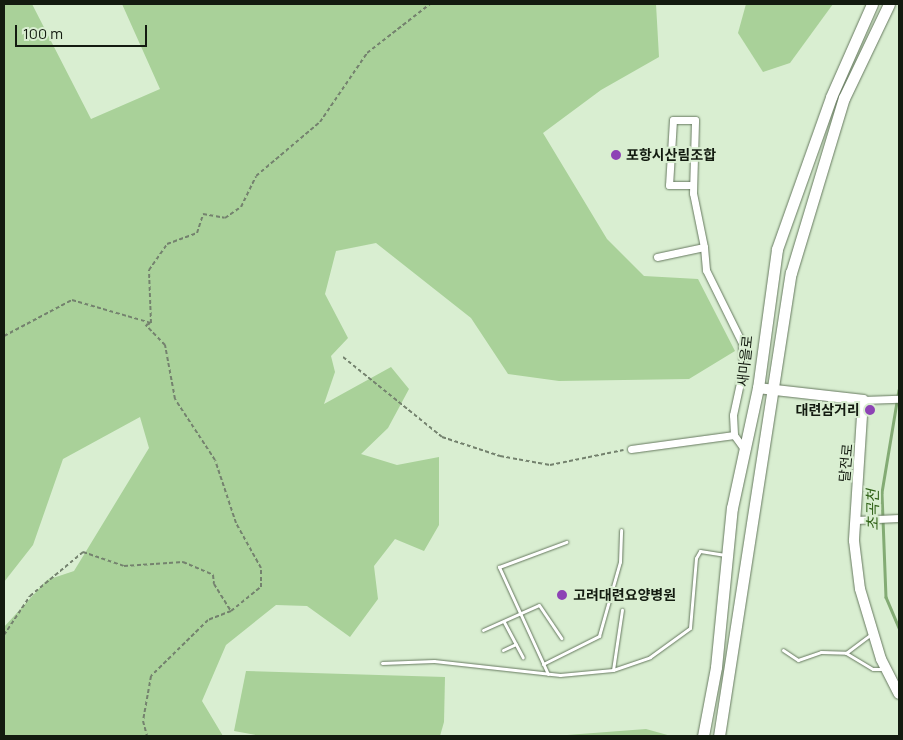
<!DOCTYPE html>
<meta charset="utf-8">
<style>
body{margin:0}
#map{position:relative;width:903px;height:740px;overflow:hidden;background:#d9eed1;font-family:Manrope,"Noto Sans KR",sans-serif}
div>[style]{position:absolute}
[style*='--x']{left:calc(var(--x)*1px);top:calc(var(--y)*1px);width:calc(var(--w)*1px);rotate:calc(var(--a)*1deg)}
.green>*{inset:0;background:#a9d199}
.stream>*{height:2.5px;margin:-1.25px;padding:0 1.25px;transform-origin:1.25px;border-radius:1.25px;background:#83ab74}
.path>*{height:2px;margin-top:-1px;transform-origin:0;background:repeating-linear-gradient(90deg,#74826e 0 4px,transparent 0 6.5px)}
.roads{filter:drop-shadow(0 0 1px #66795f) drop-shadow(0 0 1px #66795f)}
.lane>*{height:3px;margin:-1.5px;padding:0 1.5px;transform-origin:1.5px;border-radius:1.5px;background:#fff}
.street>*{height:7px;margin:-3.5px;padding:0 3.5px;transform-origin:3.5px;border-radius:3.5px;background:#fff}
.secondary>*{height:10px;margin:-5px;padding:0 5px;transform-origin:5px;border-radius:5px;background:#fff}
.primary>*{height:11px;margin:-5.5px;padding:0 5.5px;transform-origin:5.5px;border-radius:5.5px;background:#fff}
.dots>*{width:14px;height:14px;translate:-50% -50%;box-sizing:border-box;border:2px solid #d9eed1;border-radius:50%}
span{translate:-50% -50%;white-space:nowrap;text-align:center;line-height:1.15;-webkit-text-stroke:4px #d9eed1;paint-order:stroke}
.poi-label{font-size:14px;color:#131b10;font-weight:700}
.left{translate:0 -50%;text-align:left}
.right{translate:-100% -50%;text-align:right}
.street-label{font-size:14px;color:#131b10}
.water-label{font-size:15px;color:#2e6015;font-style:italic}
.frame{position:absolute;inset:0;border:5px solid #131b10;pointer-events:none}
.scale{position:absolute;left:15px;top:25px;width:132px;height:22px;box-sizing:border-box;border:2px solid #131b10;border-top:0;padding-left:6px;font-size:15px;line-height:18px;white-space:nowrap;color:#131b10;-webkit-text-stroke:4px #d9eed1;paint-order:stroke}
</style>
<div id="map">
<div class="green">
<i style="clip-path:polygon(4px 4px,32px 4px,91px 119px,160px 89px,122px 4px,656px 4px,659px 57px,601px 90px,543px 133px,607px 239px,644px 276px,698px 279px,735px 351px,689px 379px,559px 381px,508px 374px,471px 318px,376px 243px,336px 251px,325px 294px,348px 338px,331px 356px,335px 372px,324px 404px,391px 367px,409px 389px,388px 428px,361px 454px,397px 465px,439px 457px,439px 525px,424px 551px,395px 539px,374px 566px,378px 599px,350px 637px,307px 606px,276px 605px,226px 645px,202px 701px,223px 736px,4px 736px,4px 627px,47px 580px,74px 571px,149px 448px,140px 417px,63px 459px,33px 545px,4px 582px)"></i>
<i style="clip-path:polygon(746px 4px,833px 4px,790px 63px,763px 72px,738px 33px)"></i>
<i style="clip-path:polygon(246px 671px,445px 677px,444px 722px,440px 736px,261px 736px,234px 731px)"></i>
<i style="clip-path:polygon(646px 729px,671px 736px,554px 736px)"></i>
</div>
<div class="stream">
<i style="--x:899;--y:390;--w:104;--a:99.4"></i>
<i style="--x:882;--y:493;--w:104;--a:87.8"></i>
<i style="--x:886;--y:597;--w:34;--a:67"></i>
</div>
<div class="path">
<i style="--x:4;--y:336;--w:77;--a:-27.9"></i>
<i style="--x:72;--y:300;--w:82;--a:16.2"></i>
<i style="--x:343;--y:357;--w:127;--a:38.9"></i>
<i style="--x:442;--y:437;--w:61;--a:18.1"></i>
<i style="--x:500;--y:456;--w:51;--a:10.2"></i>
<i style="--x:550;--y:465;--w:75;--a:-11.6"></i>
<i style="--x:231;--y:611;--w:38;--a:-39"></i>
<i style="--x:261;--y:587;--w:19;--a:-90"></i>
<i style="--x:261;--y:568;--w:51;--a:-119.1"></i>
<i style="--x:236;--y:523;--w:66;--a:-108.4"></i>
<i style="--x:215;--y:460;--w:73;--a:-123.3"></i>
<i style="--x:175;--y:399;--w:55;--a:-100.5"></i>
<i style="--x:165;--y:345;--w:28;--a:-134"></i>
<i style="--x:146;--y:325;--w:5;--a:-22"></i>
<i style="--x:151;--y:323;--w:53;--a:-92.2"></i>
<i style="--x:149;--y:270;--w:32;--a:-55"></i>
<i style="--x:167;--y:244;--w:32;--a:-20"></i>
<i style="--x:197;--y:233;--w:20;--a:-72"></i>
<i style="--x:203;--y:214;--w:22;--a:10"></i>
<i style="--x:225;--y:218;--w:19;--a:-35"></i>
<i style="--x:241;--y:207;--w:34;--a:-64"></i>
<i style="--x:256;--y:176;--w:84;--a:-40.2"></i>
<i style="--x:320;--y:122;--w:83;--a:-55.7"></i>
<i style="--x:367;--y:53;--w:80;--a:-37.9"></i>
<i style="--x:4;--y:635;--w:47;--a:-56.3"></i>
<i style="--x:30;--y:596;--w:69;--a:-39.7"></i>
<i style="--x:83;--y:552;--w:43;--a:18.9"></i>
<i style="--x:124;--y:566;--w:59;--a:-3.9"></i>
<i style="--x:183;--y:562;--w:33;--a:23"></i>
<i style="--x:213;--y:575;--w:9;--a:84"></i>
<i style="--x:214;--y:584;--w:32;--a:58"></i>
<i style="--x:231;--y:611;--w:25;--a:159"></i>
<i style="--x:208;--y:620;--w:80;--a:135.5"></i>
<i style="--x:151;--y:676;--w:46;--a:100.1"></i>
<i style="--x:143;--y:721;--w:16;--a:75"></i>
</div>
<div class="roads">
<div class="lane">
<i style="--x:504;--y:622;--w:40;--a:62"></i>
<i style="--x:483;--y:630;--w:61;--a:-24.1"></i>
<i style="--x:539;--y:605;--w:40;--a:56"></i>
<i style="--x:503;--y:650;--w:14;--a:-25"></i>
<i style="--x:783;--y:650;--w:18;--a:34"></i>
<i style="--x:798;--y:660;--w:24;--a:-19"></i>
<i style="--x:821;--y:652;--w:25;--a:2"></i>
<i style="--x:846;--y:653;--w:31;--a:-37"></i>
<i style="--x:846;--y:653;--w:31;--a:31"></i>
<i style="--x:873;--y:669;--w:10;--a:0"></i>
<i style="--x:382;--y:663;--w:52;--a:-2.2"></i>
<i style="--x:434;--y:661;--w:127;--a:6.3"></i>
<i style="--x:560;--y:675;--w:53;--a:-5.4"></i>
<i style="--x:613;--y:670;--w:39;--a:-19"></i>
<i style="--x:650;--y:657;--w:49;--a:-35.9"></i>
<i style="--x:690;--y:628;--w:70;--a:-85.1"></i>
<i style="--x:696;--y:558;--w:8;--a:-60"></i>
<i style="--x:700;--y:551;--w:24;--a:9"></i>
<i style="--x:543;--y:664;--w:63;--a:-26.6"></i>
<i style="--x:599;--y:636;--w:77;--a:-74.2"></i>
<i style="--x:620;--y:562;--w:32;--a:-88"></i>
<i style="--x:613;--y:670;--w:61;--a:-81.5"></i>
<i style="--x:548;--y:674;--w:118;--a:-114.6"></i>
<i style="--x:499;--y:567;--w:72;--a:-20.5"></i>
</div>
<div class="street">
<i style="--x:704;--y:247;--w:23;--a:85"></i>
<i style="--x:706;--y:270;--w:81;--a:63.7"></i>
<i style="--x:742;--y:343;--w:26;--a:88"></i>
<i style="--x:743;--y:369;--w:47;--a:102.3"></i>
<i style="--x:733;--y:415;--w:20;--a:87"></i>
<i style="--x:734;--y:435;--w:19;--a:54"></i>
<i style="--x:657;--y:257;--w:48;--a:-12"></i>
<i style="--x:704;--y:247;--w:55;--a:-101.5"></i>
<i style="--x:693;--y:193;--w:73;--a:-88.4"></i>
<i style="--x:695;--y:120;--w:22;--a:180"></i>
<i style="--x:673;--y:120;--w:65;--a:93.5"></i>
<i style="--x:669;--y:185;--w:24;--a:0"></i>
<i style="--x:863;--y:400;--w:36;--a:-2"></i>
<i style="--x:631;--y:449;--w:104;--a:-7.7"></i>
<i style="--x:856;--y:520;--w:43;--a:-2.7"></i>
</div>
<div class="secondary">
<i style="--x:758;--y:388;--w:106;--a:6.5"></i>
<i style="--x:863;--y:400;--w:141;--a:93.7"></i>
<i style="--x:854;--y:541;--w:48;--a:82.9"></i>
<i style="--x:860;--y:589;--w:73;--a:73.3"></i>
<i style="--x:881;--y:659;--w:39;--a:63"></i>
</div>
<div class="primary">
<i style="--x:703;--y:736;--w:70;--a:-79.3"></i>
<i style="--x:716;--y:667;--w:160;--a:-84.3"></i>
<i style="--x:732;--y:508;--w:123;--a:-77.8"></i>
<i style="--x:758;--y:388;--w:140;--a:-82.2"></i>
<i style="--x:777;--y:249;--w:161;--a:-70.4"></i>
<i style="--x:831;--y:97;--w:102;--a:-66.2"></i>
<i style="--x:719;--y:736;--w:469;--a:-81.2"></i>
<i style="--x:791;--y:273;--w:183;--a:-73.2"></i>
<i style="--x:844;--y:98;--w:104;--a:-64.4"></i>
</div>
</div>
<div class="dots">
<i style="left:616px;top:155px;background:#8d43b5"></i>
<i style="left:870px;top:410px;background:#8d43b5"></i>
<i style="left:562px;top:595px;background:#8d43b5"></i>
</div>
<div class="poi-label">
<span class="left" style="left:626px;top:155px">포항시산림조합</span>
<span class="right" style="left:860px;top:410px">대련삼거리</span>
<span class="left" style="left:573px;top:595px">고려대련요양병원</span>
</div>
<div class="street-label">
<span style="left:745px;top:361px;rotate:-84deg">새마을로</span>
<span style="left:846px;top:463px;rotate:-85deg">달전로</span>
</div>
<div class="water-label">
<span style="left:873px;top:510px;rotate:-90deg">초곡천</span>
</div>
<div class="frame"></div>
<div class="scale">100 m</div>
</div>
